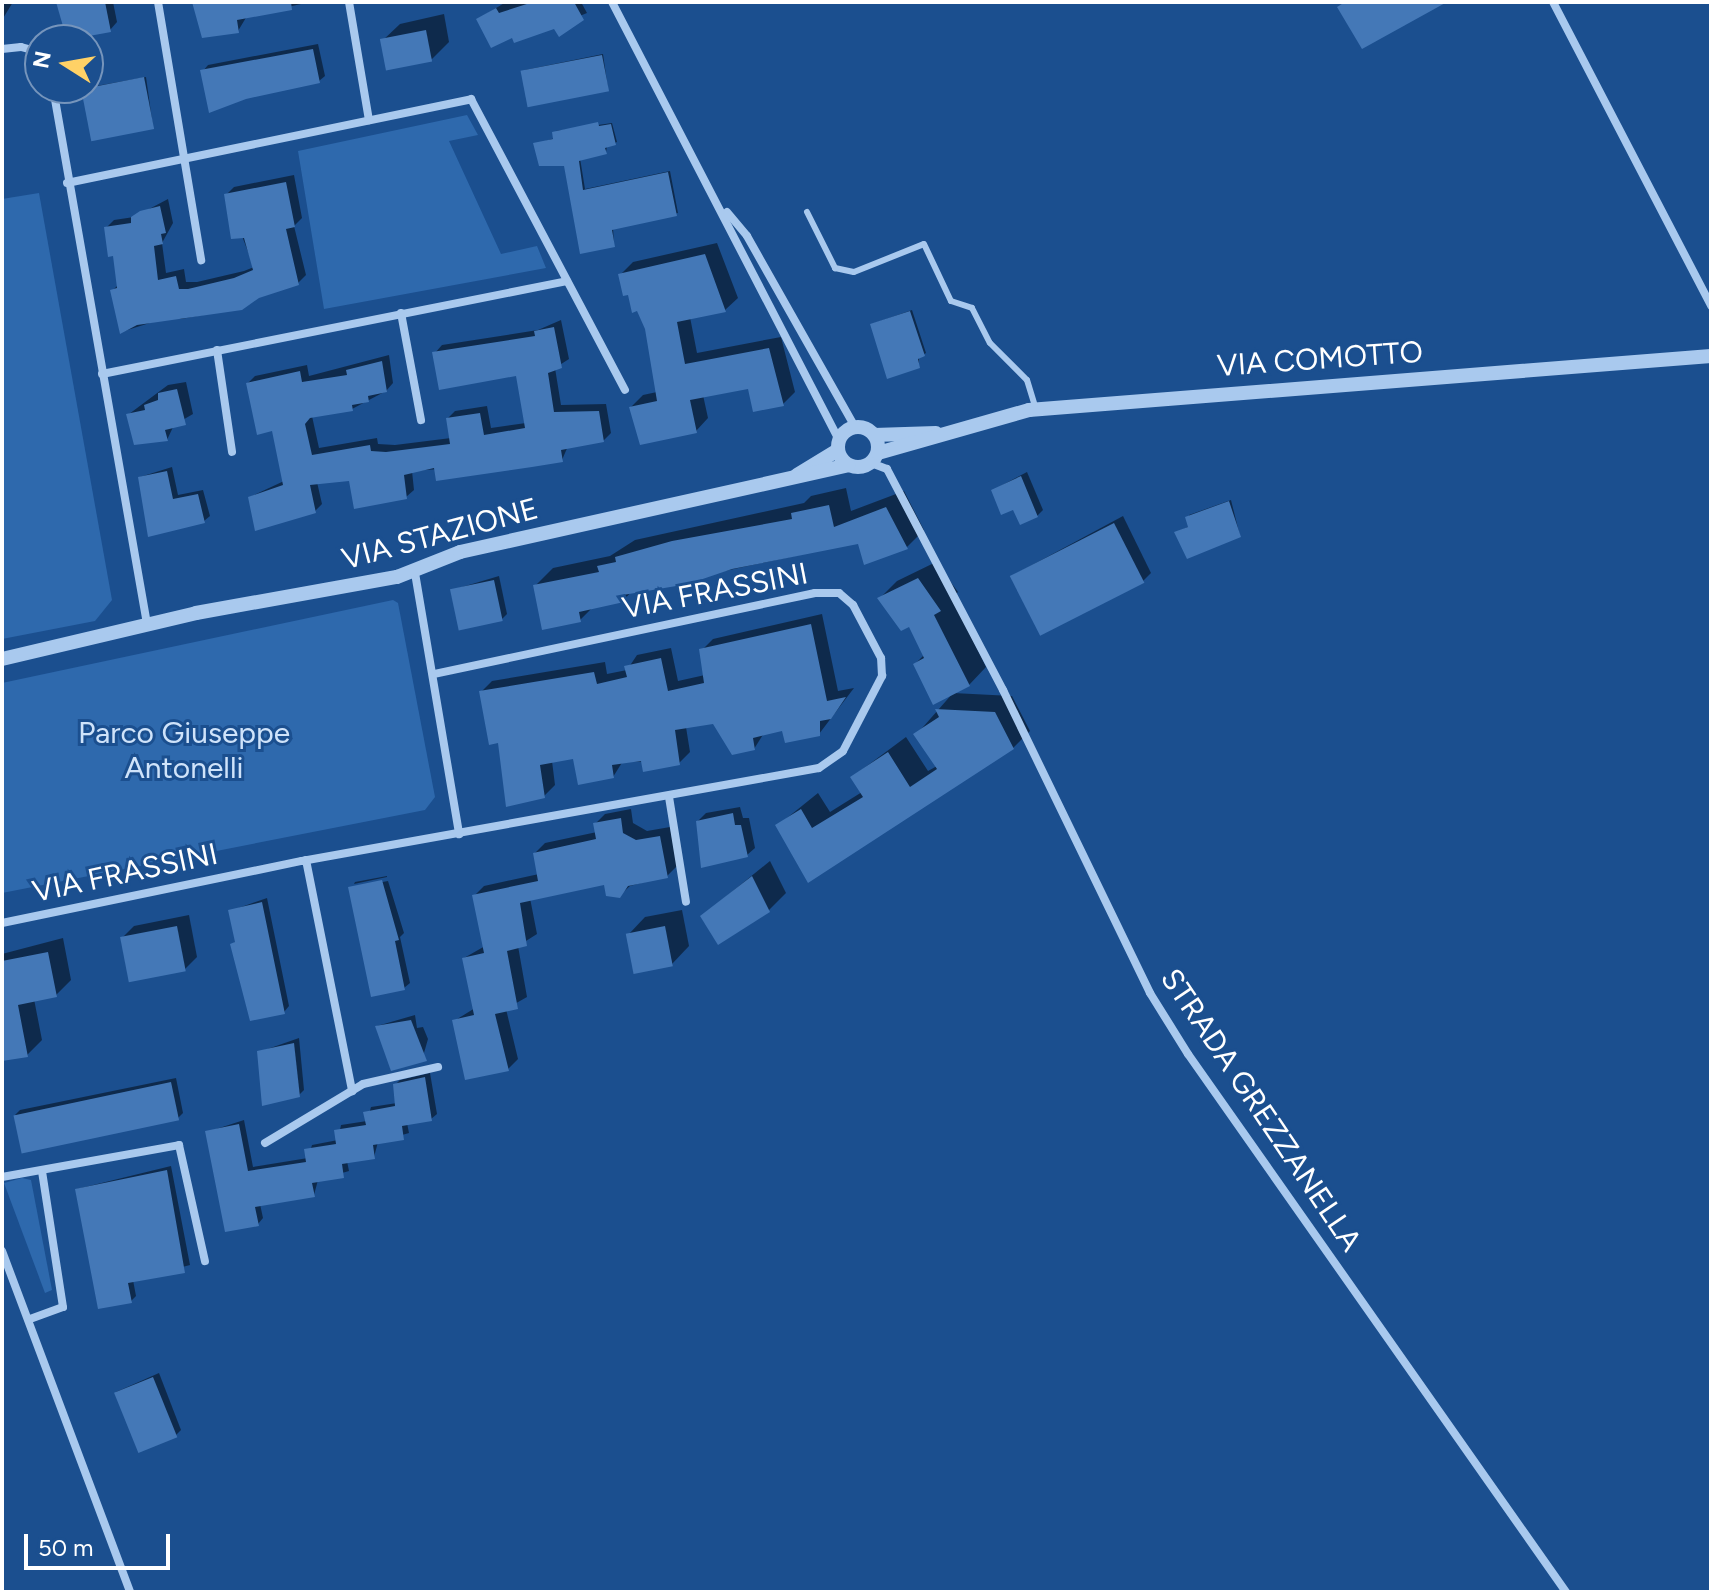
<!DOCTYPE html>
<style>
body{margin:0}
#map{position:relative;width:1713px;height:1594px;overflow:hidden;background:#1b4f8f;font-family:Figtree,sans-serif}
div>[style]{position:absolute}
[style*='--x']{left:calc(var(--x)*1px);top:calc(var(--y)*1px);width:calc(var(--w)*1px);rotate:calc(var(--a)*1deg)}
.green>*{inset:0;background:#2e69ad}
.shadow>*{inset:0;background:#0007}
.building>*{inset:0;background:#4478b7;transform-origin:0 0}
.service>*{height:6px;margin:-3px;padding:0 3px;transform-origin:3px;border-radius:3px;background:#a9c9ee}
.minor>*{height:8px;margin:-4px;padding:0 4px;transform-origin:4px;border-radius:4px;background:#a9c9ee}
.tertiary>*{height:14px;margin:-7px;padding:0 7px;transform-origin:7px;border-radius:7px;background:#a9c9ee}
.tertiary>.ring{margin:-7px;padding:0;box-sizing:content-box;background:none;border:14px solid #a9c9ee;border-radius:50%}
span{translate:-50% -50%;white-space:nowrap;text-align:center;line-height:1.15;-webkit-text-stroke:6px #1b4f8f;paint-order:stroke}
.street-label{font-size:30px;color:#fff}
.park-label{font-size:30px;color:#cfe3fa}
.frame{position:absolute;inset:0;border:4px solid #fff;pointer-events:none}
.north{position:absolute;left:24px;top:24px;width:80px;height:80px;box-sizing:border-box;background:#1b4f8f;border:2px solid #7695bc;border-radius:50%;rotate:281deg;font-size:22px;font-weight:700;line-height:32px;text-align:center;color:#fff}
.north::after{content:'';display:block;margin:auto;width:28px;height:36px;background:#ffd166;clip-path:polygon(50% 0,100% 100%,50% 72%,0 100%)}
.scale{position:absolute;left:24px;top:1534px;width:146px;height:36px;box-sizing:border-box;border:4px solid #fff;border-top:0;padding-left:10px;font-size:24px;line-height:28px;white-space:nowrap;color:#fff;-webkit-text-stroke:6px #1b4f8f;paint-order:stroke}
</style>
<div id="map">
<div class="green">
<i style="clip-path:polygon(467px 115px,478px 135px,449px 141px,501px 254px,537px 246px,546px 268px,324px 309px,298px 151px)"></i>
<i style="clip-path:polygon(39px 193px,112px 600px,95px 621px,2px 639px,2px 199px)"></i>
<i style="clip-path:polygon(393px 600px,398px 603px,435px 797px,425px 810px,2px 893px,2px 683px)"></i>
<i style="clip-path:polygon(22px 1178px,31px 1180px,52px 1290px,45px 1293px,4px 1183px)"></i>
</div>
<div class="shadow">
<i style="clip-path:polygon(2px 2px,13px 2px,2px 20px)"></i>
<i style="clip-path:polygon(61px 2px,113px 2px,117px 22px,110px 30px)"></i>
<i style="clip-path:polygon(193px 2px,310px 2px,247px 16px,238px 31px)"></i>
<i style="clip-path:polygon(506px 2px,581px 2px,587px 13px,555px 26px,478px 19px)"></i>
<i style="clip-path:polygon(444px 14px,449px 42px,432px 59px,382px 41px,400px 24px)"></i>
<i style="clip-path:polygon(318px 44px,325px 76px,319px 81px,203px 71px,208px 65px)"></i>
<i style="clip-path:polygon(603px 54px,608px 89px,523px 72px,525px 70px)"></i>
<i style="clip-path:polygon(146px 77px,153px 127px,83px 90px,85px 88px)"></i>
<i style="clip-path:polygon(612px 123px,617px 142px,607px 146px,606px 152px,580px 158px,585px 189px,670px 171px,678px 213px,613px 227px,614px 246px,565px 164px,536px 144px,555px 138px,556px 131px)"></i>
<i style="clip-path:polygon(294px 175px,302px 218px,294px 226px,306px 275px,298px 283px,258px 296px,241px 308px,181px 319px,172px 316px,121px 332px,113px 290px,118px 285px,115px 254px,106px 228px,114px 220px,134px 217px,168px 199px,173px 223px,162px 243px,166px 273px,184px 269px,186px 282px,197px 282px,244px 271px,254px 267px,226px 195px,234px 187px)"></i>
<i style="clip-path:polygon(717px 243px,738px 298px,725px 310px,690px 317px,697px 353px,781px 337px,795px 392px,783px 404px,750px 386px,703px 395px,708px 418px,696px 431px,631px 407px,643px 395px,657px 392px,646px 328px,621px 274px,633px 262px)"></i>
<i style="clip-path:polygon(912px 310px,926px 353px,919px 357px,919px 366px,872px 324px)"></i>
<i style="clip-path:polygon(561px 320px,569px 359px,555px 368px,561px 405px,606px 404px,611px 433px,604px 440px,568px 446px,562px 460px,412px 471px,414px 490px,406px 497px,351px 479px,317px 482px,322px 504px,315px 511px,250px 497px,284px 481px,273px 429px,248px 383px,255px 376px,307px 365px,309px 376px,389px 355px,393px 383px,386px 391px,352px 409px,312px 416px,319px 448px,377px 438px,378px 444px,395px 445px,451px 438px,448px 418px,455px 411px,487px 406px,491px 428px,526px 423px,518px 374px,435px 353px,442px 345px,538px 330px)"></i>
<i style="clip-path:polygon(186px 382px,193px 414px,174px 425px,167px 440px,129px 414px,168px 385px)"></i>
<i style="clip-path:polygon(172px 467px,178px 495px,203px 490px,210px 516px,204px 521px,140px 477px)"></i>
<i style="clip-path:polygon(1027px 472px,1043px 510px,1037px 516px,1014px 508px,993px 490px)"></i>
<i style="clip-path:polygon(846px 488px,851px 511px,904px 491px,924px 530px,906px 548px,859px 542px,632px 591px,623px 601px,593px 607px,580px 620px,535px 586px,553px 568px,610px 556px,635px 540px,804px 503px,811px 496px)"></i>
<i style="clip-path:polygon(1231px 500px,1240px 536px,1177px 532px,1190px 526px,1189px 515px)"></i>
<i style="clip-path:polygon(1123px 516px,1151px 573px,1143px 581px,1012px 576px)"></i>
<i style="clip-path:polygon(936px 562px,958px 592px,952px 598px,986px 667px,969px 685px,915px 664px,924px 655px,910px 624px,880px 598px,897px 581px)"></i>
<i style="clip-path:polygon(499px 576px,507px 614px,502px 619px,452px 590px)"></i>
<i style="clip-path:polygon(822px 614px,838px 691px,854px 688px,819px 734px,784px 729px,764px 733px,754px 749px,714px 722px,686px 727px,690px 752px,679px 763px,623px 761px,613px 777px,574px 756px,552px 761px,555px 785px,544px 796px,500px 741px,481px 692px,492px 681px,605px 662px,607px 674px,627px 670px,637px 655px,671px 648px,678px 681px,705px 675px,702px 650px,713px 639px)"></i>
<i style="clip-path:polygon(953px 693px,1012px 696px,1030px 731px,1013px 748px,809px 880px,777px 826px,818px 793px,830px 812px,862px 792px,852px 777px,906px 737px,928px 771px,937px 766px,916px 735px)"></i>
<i style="clip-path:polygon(740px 807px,743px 818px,749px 818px,755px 848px,747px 855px,698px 821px,706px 813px)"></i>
<i style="clip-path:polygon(631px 809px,633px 823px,647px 831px,670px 827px,677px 866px,667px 876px,630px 886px,619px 896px,606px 882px,530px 898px,537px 934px,518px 946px,527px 997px,506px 1009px,518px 1059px,508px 1069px,454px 1021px,475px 1008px,464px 958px,485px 946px,474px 896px,484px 886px,539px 874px,535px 853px,545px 843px,597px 832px,595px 824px,605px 814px)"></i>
<i style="clip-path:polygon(770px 861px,786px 893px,768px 911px,702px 916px)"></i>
<i style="clip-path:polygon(387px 876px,387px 877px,354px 884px,355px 882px)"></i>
<i style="clip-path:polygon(388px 881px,404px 933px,400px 937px,410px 983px,404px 988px,350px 888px)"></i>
<i style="clip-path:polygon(267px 898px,289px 1006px,284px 1012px,233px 944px,237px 940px,230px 911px)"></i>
<i style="clip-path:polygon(682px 910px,689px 946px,672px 964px,628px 935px,645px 917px)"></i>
<i style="clip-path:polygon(189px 915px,197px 957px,185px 969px,122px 938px,134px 926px)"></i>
<i style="clip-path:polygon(63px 938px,71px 980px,56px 995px,34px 999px,42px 1040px,27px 1055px,2px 1059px,2px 954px)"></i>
<i style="clip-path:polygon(415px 1015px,417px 1028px,423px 1027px,428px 1039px,422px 1060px,377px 1026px)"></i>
<i style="clip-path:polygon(299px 1038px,304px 1090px,299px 1095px,259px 1052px)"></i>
<i style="clip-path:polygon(430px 1073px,437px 1114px,431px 1119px,407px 1123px,409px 1133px,378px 1142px,374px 1157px,347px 1161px,349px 1171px,318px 1180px,314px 1195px,260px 1204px,263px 1218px,258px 1224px,207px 1132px,244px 1120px,253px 1167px,308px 1158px,312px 1145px,338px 1140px,341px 1125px,367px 1121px,371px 1107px,397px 1103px,395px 1085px,400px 1080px)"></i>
<i style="clip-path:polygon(176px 1078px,183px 1113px,178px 1118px,15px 1115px,20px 1110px)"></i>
<i style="clip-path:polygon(171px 1166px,190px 1265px,133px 1280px,136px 1296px,131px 1301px,77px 1189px)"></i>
<i style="clip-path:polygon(159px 1373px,181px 1430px,176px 1435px,116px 1392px)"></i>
</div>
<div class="building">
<i style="clip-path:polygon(56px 2px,105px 2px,111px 32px,67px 40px)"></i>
<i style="clip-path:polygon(192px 2px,291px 2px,292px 10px,237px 20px,239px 33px,202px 38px)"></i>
<i style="clip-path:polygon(533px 2px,574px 2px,584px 20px,559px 37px,554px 29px,514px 43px,512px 38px,491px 48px,476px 19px,496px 8px,499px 13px)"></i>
<i style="clip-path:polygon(1345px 2px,1447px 2px,1362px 49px,1337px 7px)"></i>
<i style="left:426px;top:30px;width:32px;height:47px;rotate:79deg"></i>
<i style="clip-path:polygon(313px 49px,320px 83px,246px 99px,209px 113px,200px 70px)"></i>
<i style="left:602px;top:55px;width:37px;height:83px;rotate:79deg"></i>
<i style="left:144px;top:77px;width:53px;height:64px;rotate:79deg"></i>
<i style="clip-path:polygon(598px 122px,599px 126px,611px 124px,616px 145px,605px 148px,607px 154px,579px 161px,583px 190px,668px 172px,677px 216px,612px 230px,615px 247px,580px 254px,564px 166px,539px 166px,533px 143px,553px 139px,552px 132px)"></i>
<i style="clip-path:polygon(286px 182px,295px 227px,286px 229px,299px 285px,259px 298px,242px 310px,137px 325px,120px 334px,110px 290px,117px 288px,113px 256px,108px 257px,104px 227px,131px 223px,131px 217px,140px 211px,160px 206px,166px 233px,161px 234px,163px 244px,154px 246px,158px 280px,176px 276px,179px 289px,188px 289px,234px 278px,253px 270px,244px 238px,231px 239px,224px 194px)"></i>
<i style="clip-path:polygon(705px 254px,726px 312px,677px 322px,685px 364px,769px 348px,784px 406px,753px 412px,748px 389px,690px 400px,697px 433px,640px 445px,629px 407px,657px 401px,645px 329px,637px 311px,632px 313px,628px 295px,623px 296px,618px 274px)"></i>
<i style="clip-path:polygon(910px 311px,925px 356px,918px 359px,920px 368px,887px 379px,870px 324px)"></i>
<i style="clip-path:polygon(554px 327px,562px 368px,548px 373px,554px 412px,599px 411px,604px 442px,561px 450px,563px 462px,532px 467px,436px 481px,434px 468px,404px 475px,407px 499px,354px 509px,349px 481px,310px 485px,316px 513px,255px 531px,248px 497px,283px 485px,272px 431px,257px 435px,246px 383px,300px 371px,302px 382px,347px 375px,346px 370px,382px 361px,387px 392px,368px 396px,369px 402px,352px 405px,353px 411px,310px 418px,305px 424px,312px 455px,370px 445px,371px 451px,386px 452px,450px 444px,446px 418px,480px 413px,484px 435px,525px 428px,516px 376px,439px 390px,432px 352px,535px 336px,534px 331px)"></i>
<i style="clip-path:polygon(177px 389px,186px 425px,165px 430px,168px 441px,134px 445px,126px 414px,145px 410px,144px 405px,158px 400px,158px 393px)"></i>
<i style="clip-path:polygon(167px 471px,173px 499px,198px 494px,205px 523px,148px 537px,138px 477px)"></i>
<i style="clip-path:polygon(1021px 476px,1038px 517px,1020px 525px,1013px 510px,1001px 515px,991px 490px)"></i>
<i style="clip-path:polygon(1229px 501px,1241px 537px,1187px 559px,1174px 532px,1188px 527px,1185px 517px)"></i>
<i style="clip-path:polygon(829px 505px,834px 527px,886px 507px,908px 549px,864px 565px,858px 544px,732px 569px,688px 584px,623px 595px,624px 602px,579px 612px,581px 622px,542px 630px,533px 585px,599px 572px,597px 566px,616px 562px,615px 557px,672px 541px,792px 519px,791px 513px)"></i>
<i style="left:1114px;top:523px;width:67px;height:117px;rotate:63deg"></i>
<i style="clip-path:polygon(918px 578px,941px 611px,934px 615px,970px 686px,933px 705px,913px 664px,924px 658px,909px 627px,901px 631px,877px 598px)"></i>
<i style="left:494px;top:580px;width:42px;height:45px;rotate:78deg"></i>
<i style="clip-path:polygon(811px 624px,827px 701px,846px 697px,831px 719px,820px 721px,820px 736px,785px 743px,782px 731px,753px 738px,755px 750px,732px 755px,713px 724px,675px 730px,680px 765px,643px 772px,641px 761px,612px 765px,614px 778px,578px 785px,573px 759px,540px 765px,545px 798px,506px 807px,498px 743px,489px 745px,479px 691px,594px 672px,597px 684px,627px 677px,624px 666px,661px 658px,668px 691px,704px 683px,699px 649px)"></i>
<i style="clip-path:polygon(935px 709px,995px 712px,1014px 749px,808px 883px,775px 825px,801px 809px,812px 828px,863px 797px,850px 777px,888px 752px,910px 787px,937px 769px,913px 734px,939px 717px)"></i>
<i style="clip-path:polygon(733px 813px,735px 825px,741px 825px,748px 857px,701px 868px,696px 821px)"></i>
<i style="clip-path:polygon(621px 818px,623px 833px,636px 840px,660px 836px,668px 878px,628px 886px,620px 898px,606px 896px,604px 885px,520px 903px,527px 946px,507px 951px,518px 1009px,495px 1014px,509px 1071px,465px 1080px,452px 1020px,474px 1015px,462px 958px,484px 953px,472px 895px,538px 881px,533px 853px,596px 839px,593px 823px)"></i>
<i style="clip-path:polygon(752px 876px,770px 912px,718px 945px,700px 916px)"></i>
<i style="clip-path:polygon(382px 880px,399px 940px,395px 941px,405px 990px,371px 997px,348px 887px)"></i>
<i style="clip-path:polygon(262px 902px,285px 1014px,250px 1021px,230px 944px,235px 942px,228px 910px)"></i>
<i style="left:177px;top:926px;width:46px;height:58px;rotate:79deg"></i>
<i style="left:665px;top:926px;width:41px;height:40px;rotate:79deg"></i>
<i style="clip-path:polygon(48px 952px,57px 997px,18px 1005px,28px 1057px,2px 1061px,2px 961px)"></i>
<i style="clip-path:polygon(411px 1020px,427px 1061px,391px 1071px,375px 1026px)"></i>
<i style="clip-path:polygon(294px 1043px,300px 1097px,262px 1106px,257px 1051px)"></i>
<i style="clip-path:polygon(425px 1077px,432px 1121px,402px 1126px,404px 1140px,373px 1145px,375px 1159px,342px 1164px,344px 1178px,312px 1183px,315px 1197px,255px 1207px,259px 1226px,225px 1232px,205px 1131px,239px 1124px,248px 1171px,306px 1162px,304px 1149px,336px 1144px,334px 1130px,366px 1125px,363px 1112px,395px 1106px,393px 1084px)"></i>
<i style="left:171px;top:1082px;width:39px;height:161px;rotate:78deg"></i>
<i style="clip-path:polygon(167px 1170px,185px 1273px,128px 1283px,132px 1303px,98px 1309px,75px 1189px)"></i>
<i style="left:153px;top:1377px;width:65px;height:42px;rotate:68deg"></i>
</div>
<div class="service">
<i style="--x:807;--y:212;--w:63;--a:63.4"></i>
<i style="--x:835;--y:268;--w:19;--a:12"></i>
<i style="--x:854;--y:272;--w:75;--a:-21.8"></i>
<i style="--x:924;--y:244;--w:63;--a:64.7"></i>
<i style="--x:951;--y:301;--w:22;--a:18"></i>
<i style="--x:972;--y:308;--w:39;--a:63"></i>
<i style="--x:990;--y:343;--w:52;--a:45"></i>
<i style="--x:1027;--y:380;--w:30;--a:73"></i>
</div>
<div class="minor">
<i style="--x:158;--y:2;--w:262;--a:80.5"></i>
<i style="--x:349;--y:2;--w:120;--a:80.4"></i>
<i style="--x:612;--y:2;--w:492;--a:62.6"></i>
<i style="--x:1553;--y:2;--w:343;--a:62.5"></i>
<i style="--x:2;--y:49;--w:19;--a:-6"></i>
<i style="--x:21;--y:47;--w:20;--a:15"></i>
<i style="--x:53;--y:88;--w:544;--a:80.05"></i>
<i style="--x:67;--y:183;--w:413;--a:-11.7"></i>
<i style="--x:471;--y:99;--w:329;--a:62.1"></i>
<i style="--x:727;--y:212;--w:31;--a:50"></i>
<i style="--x:747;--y:236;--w:219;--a:60.5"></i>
<i style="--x:401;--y:313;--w:109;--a:79.4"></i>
<i style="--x:217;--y:350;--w:103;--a:81.6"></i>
<i style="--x:102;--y:374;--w:474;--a:-11.3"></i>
<i style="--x:871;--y:463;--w:17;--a:21"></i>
<i style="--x:887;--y:469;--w:250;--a:62.3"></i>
<i style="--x:1003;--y:690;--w:337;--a:64.1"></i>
<i style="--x:1150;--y:993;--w:72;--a:58.1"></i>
<i style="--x:1188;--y:1054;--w:658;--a:54.91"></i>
<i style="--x:415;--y:573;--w:265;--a:80.4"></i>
<i style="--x:669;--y:797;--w:106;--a:80.8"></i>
<i style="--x:306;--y:860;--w:236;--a:78.7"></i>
<i style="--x:2;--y:923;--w:306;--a:-11.7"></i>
<i style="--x:302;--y:861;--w:525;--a:-10.2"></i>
<i style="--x:819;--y:768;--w:29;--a:-35"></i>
<i style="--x:843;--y:751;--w:85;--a:-62.5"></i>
<i style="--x:882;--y:676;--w:18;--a:-93"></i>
<i style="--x:881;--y:658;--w:60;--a:-117.8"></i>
<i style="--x:853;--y:605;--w:18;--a:-139"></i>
<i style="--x:839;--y:593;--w:24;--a:180"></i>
<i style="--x:815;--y:593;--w:390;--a:168"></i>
<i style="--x:265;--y:1143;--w:114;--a:-31"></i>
<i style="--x:363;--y:1084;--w:77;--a:-12.8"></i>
<i style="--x:2;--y:1177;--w:180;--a:-10.2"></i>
<i style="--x:179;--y:1145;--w:119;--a:77.4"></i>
<i style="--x:2;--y:1251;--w:364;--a:69.4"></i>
<i style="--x:30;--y:1319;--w:35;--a:-20"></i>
<i style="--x:63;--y:1307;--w:138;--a:-98.8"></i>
</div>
<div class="tertiary">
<i class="ring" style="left:838px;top:427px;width:26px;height:26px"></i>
<i style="--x:874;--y:435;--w:62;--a:-1.8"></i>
<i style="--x:878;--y:453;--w:157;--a:-15.9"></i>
<i style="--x:1029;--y:410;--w:684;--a:-4.53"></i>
<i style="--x:797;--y:475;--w:48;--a:-31.4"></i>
<i style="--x:2;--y:659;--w:199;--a:-13.3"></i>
<i style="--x:196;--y:613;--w:204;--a:-10.2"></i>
<i style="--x:397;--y:577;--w:68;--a:-21.6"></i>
<i style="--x:460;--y:552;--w:398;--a:-12.6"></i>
</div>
<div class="street-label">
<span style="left:1320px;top:359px;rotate:-4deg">VIA COMOTTO</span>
<span style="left:440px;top:534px;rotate:-15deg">VIA STAZIONE</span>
<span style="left:715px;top:591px;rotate:-11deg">VIA FRASSINI</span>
<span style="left:125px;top:873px;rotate:-12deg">VIA FRASSINI</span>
<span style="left:1261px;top:1110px;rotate:56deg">STRADA GREZZANELLA</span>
</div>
<div class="park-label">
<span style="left:184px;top:750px">Parco Giuseppe<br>Antonelli</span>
</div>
<div class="frame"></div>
<div class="north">N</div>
<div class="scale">50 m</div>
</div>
